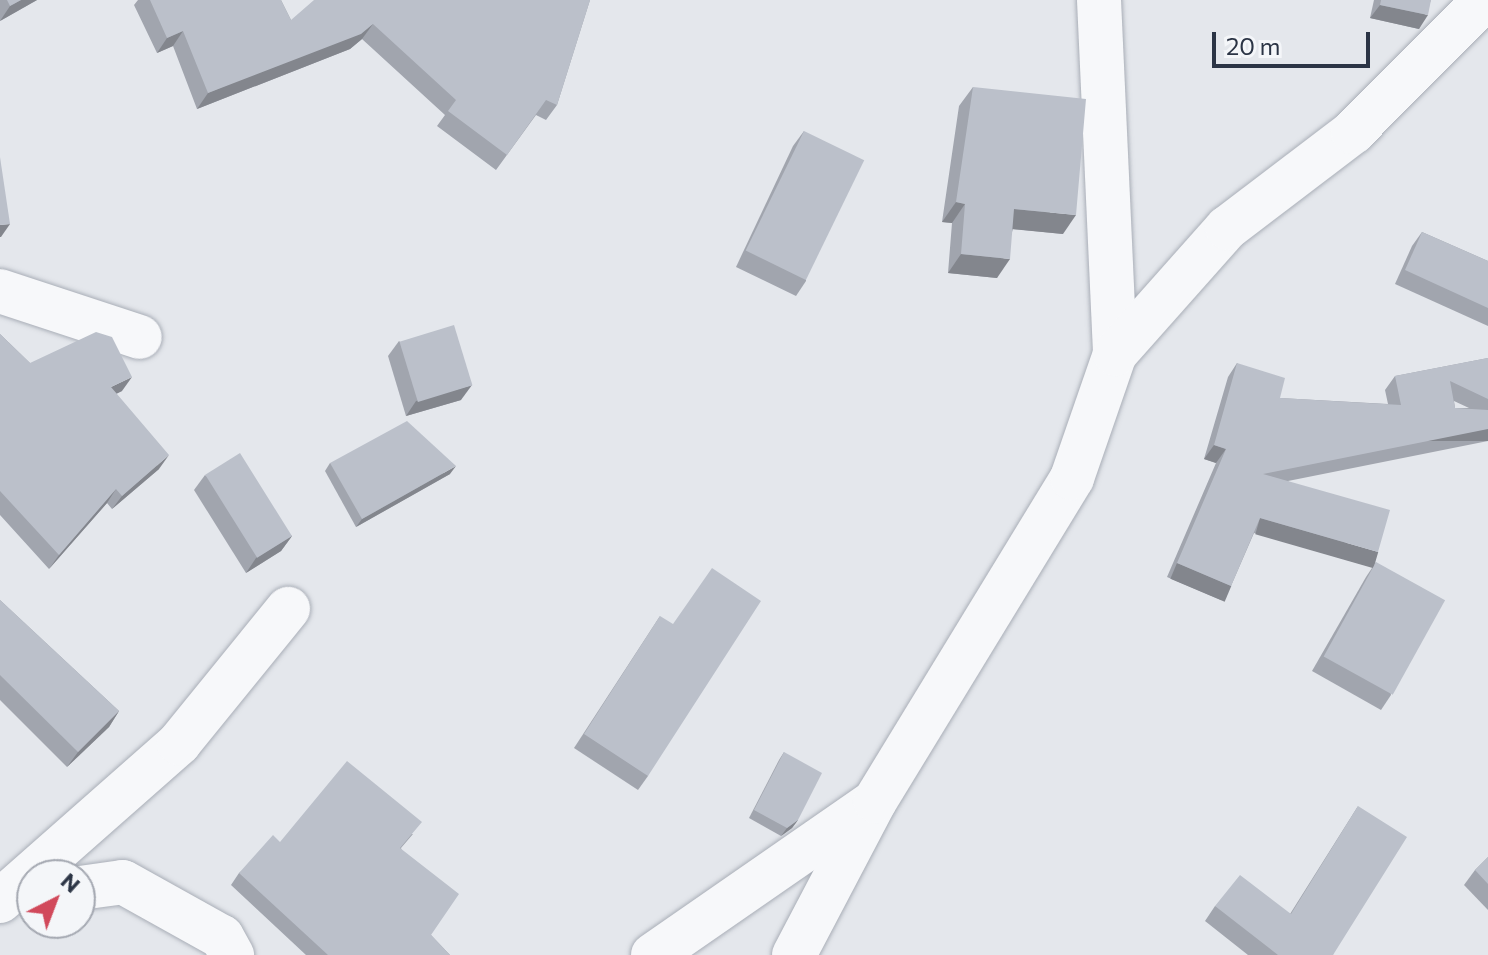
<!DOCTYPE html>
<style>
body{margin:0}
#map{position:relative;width:1488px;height:955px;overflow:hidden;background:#e4e7ec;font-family:Commissioner,sans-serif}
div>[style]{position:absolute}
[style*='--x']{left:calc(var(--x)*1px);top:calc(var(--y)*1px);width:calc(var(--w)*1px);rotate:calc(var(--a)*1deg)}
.roads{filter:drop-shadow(0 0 2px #a9aeb7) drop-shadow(0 0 2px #a9aeb7)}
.minor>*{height:44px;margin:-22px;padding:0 22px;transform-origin:22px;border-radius:22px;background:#f7f8fa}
.wall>*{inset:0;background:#a1a5ae}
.shaded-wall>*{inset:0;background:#83868d;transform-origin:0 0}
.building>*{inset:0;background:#bbc0ca;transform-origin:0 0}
span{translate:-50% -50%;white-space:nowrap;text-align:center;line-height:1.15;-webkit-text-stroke:8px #f4f6f9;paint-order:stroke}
.north{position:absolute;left:16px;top:859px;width:80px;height:80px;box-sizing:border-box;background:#f4f6f9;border:2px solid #a4a8b1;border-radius:50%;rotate:42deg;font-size:22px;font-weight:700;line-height:32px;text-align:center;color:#2b3445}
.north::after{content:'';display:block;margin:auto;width:28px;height:36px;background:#d1495b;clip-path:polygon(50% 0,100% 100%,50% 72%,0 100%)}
.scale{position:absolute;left:1212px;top:32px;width:158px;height:36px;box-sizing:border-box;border:4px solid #2b3445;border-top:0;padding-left:10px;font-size:24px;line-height:28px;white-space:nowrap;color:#2b3445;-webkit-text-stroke:6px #f4f6f9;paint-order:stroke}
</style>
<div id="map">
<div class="roads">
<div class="minor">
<i style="--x:1099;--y:0;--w:354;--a:87.4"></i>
<i style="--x:0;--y:291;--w:147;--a:18.2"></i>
<i style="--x:80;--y:888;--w:43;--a:-7.9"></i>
<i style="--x:123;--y:882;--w:113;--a:29.1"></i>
<i style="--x:222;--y:937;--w:21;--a:61"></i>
<i style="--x:0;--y:901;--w:239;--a:-41.4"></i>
<i style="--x:179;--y:743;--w:173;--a:-50.9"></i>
<i style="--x:653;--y:955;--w:264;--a:-34.7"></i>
<i style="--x:794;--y:955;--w:174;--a:-62.3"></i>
<i style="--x:875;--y:801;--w:378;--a:-58.6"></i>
<i style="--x:1072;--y:478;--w:131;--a:-70.9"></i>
<i style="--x:1115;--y:354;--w:169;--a:-48.4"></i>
<i style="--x:1227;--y:228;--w:158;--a:-37.3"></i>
<i style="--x:1353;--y:132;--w:186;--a:-45.2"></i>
</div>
</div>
<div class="wall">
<i style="clip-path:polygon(0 0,37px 0,0 21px)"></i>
<i style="clip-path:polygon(138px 0,281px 0,291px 20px,590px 0,557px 105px,546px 120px,536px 115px,496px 170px,437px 126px,445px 115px,362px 39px,350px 49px,197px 109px,173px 46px,157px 53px,134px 5px)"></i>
<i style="clip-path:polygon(1374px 0,1431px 0,1419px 29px,1370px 18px)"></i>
<i style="clip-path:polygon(973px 87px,1063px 234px,1013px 229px,997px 278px,948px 273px,952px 223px,942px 222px,959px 106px)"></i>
<i style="clip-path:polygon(804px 131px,806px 281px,796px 296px,736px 267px,793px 146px)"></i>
<i style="clip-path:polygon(1422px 232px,1488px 261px,1488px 326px,1395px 284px,1412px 246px)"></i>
<i style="clip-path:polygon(0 334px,30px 363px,122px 391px,116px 394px,159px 469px,112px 509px,107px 503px,49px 569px,0 515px)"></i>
<i style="clip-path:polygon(399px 341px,461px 400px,406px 416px,388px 356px)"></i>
<i style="clip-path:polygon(evenodd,1488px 358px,1488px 441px,1288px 481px,1368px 566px,1254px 533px,1231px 586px,1221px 600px,1167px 577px,1216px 463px,1204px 459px,1228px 377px,1237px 363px,1280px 398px,1388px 404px,1385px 390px,1395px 376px,1488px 358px,1454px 401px,1469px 408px,1455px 408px,1454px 401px)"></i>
<i style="clip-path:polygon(330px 463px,450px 474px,356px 527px,325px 471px)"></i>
<i style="clip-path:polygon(205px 475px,292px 536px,281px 551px,246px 573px,194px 490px)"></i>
<i style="clip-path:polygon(1376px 562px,1391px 695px,1381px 710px,1312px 671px,1366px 577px)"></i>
<i style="clip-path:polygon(0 600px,119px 711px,109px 727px,67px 767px,0 700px)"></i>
<i style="clip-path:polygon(660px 616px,648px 776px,638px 790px,574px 748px)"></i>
<i style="clip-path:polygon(784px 752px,798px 820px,792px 828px,781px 836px,749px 818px,779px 760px)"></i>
<i style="clip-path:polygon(1358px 806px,1333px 955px,1248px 955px,1205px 921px,1215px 906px,1290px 914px)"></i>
<i style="clip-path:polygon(413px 834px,401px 848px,431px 935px,450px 955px,306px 955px,231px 885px,239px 873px,280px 842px)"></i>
<i style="clip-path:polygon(1488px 857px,1488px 910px,1464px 885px,1475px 870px)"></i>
</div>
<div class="shaded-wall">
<i style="clip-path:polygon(21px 0,37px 0,0 21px,10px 6px)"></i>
<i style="clip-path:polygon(1380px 5px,1428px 15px,1419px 29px,1370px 18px)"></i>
<i style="clip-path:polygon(373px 24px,362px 39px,350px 49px,197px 109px,208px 93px)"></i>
<i style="clip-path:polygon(183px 31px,173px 46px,157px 53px,167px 38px)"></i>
<i style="clip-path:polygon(956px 202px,965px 204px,952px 223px,942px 222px)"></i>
<i style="clip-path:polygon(1014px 209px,1076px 215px,1063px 234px,1001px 228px)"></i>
<i style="clip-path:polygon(10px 224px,1px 237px,0 237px,0 225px)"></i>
<i style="clip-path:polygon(961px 254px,1010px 259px,997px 278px,948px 273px)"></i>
<i style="clip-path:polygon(132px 377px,122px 391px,101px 401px,111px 387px)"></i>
<i style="clip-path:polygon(472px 385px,461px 400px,406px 416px,416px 401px)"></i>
<i style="left:1488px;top:429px;width:12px;height:229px;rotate:90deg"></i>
<i style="clip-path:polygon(1214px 445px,1226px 449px,1216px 463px,1204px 459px)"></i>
<i style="clip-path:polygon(169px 455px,159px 469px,112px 509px,122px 496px)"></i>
<i style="clip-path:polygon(456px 466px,450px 474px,356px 527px,362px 519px)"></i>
<i style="clip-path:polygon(116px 489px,107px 503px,49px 569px,59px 555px)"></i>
<i style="left:1260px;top:518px;width:123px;height:17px;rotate:16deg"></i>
<i style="clip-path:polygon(292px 536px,281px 551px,246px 573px,256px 558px)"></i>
<i style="left:1177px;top:563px;width:59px;height:17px;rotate:23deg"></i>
<i style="clip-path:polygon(119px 711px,109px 727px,67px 767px,78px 752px)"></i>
<i style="clip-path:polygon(798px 820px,792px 828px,781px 836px,787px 828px)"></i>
</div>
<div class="building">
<i style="clip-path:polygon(7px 0,21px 0,10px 6px)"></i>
<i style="clip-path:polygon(150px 0,281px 0,291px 20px,314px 0,590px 0,557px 105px,546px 100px,507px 155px,448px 111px,456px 100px,373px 24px,361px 34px,208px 93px,183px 31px,167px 38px)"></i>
<i style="clip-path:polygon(1381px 0,1431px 0,1428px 15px,1380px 5px)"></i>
<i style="clip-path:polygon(973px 87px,1086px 99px,1076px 215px,1014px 209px,1010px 259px,961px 254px,965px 204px,956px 202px)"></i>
<i style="left:804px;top:131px;width:67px;height:133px;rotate:26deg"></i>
<i style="clip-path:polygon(0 157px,10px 224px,0 225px)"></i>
<i style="clip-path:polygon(1422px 232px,1488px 261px,1488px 308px,1405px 270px)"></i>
<i style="left:454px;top:325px;width:63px;height:57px;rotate:73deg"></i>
<i style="clip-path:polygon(96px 332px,112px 337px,132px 377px,111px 387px,169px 455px,122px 496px,116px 489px,59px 555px,0 491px,0 334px,30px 363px)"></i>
<i style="clip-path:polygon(1488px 358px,1488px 399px,1450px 381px,1455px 408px,1488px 410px,1488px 429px,1263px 474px,1390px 510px,1378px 552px,1260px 518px,1231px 586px,1177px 563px,1226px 449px,1214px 445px,1237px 363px,1285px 378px,1280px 398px,1401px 405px,1395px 376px)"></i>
<i style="clip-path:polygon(407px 421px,456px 466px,362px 519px,330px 463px)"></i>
<i style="left:240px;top:453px;width:98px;height:41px;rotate:58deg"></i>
<i style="left:1376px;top:562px;width:79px;height:108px;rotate:29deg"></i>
<i style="clip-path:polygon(712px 568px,761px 601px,648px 776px,584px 734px,660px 616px,673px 624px)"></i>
<i style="clip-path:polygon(0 600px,119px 711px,78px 752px,0 675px)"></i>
<i style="clip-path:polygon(784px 752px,822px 773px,798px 820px,787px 828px,754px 810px)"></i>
<i style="clip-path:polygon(347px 761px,422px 822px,400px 848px,459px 894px,431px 935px,450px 955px,328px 955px,239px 873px,273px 835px,280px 842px)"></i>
<i style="clip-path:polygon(1358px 806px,1407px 837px,1333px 955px,1278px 955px,1215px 906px,1240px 875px,1291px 914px)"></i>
<i style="clip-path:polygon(1488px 857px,1488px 884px,1475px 870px)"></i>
</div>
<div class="north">N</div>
<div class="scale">20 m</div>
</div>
